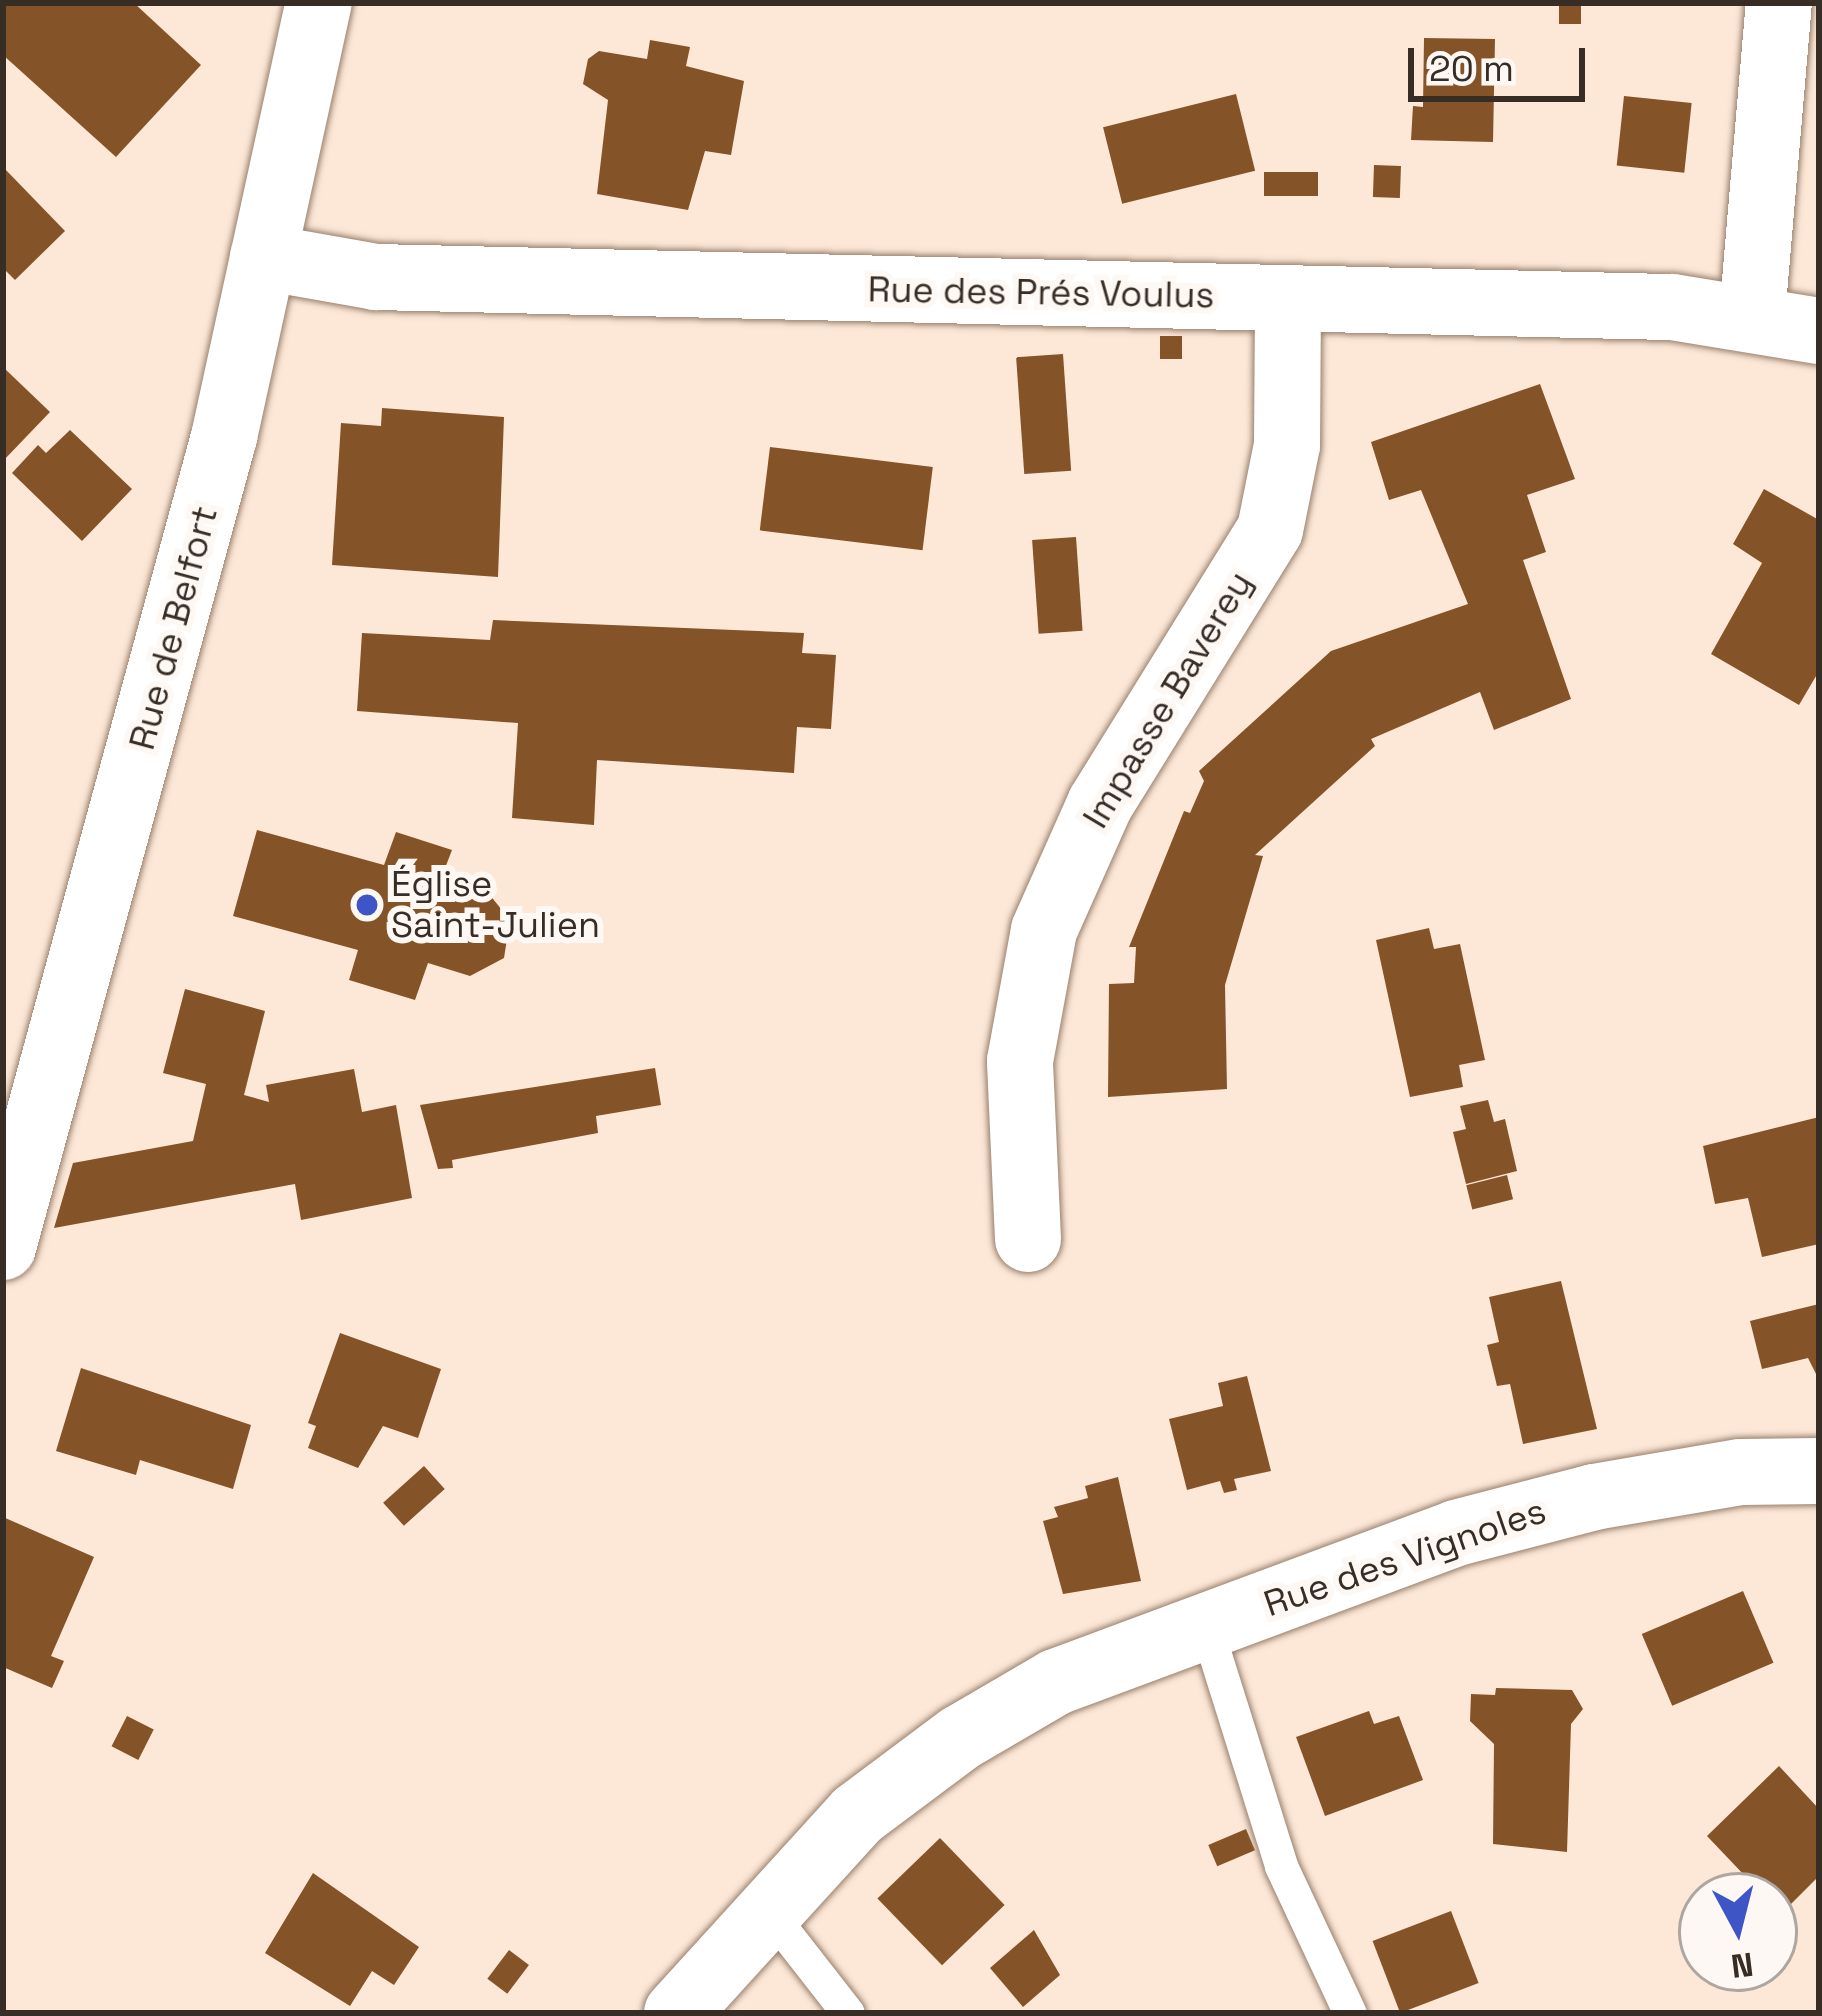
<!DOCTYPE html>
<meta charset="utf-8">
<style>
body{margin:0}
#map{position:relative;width:1822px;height:2016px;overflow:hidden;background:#fde7d7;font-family:"Space Grotesk",sans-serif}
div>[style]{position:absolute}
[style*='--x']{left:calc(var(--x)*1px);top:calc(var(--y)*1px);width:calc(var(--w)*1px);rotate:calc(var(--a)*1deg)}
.building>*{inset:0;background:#845327;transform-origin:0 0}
.roads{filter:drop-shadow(0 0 3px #98806d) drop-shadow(0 0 3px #98806d)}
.service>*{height:33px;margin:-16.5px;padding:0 16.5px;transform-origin:16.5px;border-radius:16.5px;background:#fff}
.minor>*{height:66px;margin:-33px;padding:0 33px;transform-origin:33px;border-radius:33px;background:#fff}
.secondary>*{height:66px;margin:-33px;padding:0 33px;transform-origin:33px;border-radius:33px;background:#fff}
.dots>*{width:33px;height:33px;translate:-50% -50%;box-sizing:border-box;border:6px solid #fef8f4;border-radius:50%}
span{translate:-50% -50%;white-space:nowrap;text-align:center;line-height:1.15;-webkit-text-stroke:12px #fef8f4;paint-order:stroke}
.street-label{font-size:36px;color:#372d25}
.poi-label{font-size:36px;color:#372d25}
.left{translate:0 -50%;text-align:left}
.frame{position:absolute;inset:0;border:6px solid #372d25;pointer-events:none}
.north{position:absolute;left:1678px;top:1872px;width:120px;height:120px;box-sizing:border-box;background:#fef8f4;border:3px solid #aea7a1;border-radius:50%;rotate:173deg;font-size:33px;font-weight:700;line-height:48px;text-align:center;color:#372d25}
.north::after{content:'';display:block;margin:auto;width:42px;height:54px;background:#3e55c7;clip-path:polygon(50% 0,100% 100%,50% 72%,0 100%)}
.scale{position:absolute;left:1408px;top:48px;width:177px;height:54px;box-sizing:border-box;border:6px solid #372d25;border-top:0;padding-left:15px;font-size:36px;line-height:42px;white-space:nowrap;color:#372d25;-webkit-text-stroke:9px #fef8f4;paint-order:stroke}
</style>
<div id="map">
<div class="building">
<i style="clip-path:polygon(3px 3px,134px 3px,201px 65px,116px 157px,3px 55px)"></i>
<i style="left:1559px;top:3px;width:22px;height:21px"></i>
<i style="clip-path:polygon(1424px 38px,1495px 39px,1493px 142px,1411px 140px,1413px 106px,1423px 107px)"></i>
<i style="clip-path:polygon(650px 40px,690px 47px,686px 66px,744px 81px,731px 155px,705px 151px,688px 210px,597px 194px,608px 100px,583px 84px,588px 59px,599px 51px,647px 59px)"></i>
<i style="left:1236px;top:94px;width:79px;height:137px;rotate:76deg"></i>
<i style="left:1624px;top:96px;width:68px;height:70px;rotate:6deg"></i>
<i style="left:1374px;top:165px;width:27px;height:32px;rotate:2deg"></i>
<i style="clip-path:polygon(3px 167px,65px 231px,15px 280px,3px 268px)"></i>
<i style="left:1318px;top:172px;width:24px;height:54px;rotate:90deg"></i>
<i style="left:1160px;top:336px;width:22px;height:23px"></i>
<i style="left:1063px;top:354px;width:117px;height:47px;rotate:86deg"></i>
<i style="clip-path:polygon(3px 367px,50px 412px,3px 461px)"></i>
<i style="clip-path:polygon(1540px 384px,1575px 479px,1527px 495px,1546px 552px,1523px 560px,1571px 699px,1494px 730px,1480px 692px,1371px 739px,1375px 746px,1255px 855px,1263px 856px,1225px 985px,1227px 1089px,1108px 1097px,1109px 984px,1134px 983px,1136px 947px,1129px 947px,1184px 811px,1190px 813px,1204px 781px,1199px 771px,1331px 651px,1468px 604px,1421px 490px,1389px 500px,1371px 442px)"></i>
<i style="clip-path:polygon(382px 408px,504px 417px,498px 577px,332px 565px,341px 423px,381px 426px)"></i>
<i style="clip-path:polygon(70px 430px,132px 489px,82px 541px,12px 473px,38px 445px,46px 453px)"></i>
<i style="left:770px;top:447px;width:164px;height:84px;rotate:7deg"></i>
<i style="clip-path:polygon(1764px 489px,1819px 520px,1819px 671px,1799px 705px,1711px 654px,1762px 563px,1733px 544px)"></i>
<i style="left:1076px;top:537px;width:94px;height:44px;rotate:86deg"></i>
<i style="clip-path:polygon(493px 620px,804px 633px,802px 653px,836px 655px,831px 729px,797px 727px,794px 773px,597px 760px,594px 825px,512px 818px,518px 723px,357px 711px,362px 633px,490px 640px)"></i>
<i style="clip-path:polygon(257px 830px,384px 865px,396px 832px,452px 850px,442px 876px,489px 894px,510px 920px,504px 958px,470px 976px,428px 963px,415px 1000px,349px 980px,358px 950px,233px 916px)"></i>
<i style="clip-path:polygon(1429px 928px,1434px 949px,1460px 944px,1485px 1060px,1459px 1065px,1463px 1087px,1410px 1097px,1376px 940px)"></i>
<i style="clip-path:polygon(185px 989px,265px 1011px,244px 1095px,269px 1102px,266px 1085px,354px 1069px,362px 1112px,396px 1105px,412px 1198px,301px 1220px,295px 1184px,54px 1228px,73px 1163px,193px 1141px,206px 1084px,163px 1073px)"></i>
<i style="clip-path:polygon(655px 1068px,661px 1105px,596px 1116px,598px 1133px,452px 1160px,453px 1168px,438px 1169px,420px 1105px)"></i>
<i style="clip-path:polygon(1488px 1100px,1494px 1122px,1505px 1119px,1517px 1171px,1466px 1184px,1453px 1132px,1466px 1129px,1460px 1106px)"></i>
<i style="clip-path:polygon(1819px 1117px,1819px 1244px,1762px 1257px,1748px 1198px,1715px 1204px,1703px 1146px)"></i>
<i style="left:1507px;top:1175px;width:25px;height:42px;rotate:76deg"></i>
<i style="clip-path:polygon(1561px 1281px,1597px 1429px,1523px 1444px,1510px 1384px,1497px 1386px,1487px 1345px,1499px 1342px,1489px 1297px)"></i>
<i style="clip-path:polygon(1819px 1304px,1819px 1380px,1808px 1358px,1762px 1369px,1750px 1321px)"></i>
<i style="clip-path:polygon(340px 1333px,441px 1369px,418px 1438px,383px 1426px,358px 1468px,308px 1448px,316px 1426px,308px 1423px)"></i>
<i style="clip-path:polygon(81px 1368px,251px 1425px,233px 1489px,140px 1460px,136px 1475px,56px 1451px)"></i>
<i style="clip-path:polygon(1247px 1376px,1271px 1471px,1234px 1479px,1237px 1490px,1224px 1493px,1220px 1481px,1187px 1490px,1169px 1419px,1223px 1406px,1218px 1383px)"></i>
<i style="left:424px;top:1466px;width:31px;height:55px;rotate:48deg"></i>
<i style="clip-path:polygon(1118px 1477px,1141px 1581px,1063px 1594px,1043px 1521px,1058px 1517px,1054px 1507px,1088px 1498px,1085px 1486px)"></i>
<i style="clip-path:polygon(3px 1517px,94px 1557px,51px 1656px,64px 1661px,52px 1688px,3px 1667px)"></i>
<i style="left:1743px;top:1591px;width:78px;height:110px;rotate:67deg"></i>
<i style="clip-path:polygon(1496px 1688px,1572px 1690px,1583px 1709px,1571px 1724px,1567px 1852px,1493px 1844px,1494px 1744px,1470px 1721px,1471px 1694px,1495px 1695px)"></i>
<i style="clip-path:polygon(1369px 1711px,1374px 1724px,1399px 1716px,1423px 1780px,1325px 1816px,1296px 1737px)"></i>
<i style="left:127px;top:1716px;width:30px;height:34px;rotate:27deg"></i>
<i style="clip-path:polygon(1779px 1766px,1819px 1809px,1819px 1876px,1781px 1914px,1774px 1896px,1764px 1896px,1707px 1836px)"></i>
<i style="left:1246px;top:1829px;width:23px;height:41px;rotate:67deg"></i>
<i style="left:940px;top:1838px;width:93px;height:87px;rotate:46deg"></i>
<i style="clip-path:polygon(313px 1873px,419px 1947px,394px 1985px,372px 1971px,350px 2006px,265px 1953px)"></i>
<i style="left:1451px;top:1911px;width:77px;height:84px;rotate:69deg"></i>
<i style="clip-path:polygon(1034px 1930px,1060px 1975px,1023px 2007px,990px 1968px)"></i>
<i style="left:509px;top:1950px;width:25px;height:36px;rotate:37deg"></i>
</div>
<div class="roads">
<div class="service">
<i style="--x:1206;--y:1626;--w:251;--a:72.6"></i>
<i style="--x:1281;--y:1866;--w:162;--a:64.9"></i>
<i style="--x:769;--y:1912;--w:128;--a:52"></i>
</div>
<div class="minor">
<i style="--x:263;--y:257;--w:115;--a:10"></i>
<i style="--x:376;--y:277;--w:1296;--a:1.33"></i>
<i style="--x:1672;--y:307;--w:149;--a:9.3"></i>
<i style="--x:1752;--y:316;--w:314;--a:-85.1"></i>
<i style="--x:1028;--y:1239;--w:178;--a:-92.6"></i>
<i style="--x:1020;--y:1061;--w:133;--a:-79.6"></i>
<i style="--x:1044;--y:930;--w:138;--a:-66"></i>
<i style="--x:1100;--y:804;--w:322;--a:-58.2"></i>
<i style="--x:1270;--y:530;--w:87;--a:-78.7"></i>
<i style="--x:1287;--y:445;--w:146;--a:-89.6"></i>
<i style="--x:677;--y:2013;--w:268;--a:-47.7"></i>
<i style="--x:857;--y:1815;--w:129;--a:-36.8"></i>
<i style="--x:960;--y:1738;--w:111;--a:-30.3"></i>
<i style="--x:1056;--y:1682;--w:427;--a:-20.4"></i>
<i style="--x:1456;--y:1533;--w:143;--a:-14.6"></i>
<i style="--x:1594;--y:1497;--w:149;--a:-9.7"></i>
<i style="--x:1741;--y:1472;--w:78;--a:-0.7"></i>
</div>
<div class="secondary">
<i style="--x:3;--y:1247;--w:840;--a:-74.74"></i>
<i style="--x:224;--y:437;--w:444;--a:-77.7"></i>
</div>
</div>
<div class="dots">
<i style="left:367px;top:905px;background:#3e55c7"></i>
</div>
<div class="street-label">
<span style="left:1041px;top:293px;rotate:1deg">Rue des Prés Voulus</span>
<span style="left:174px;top:628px;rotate:-75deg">Rue de Belfort</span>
<span style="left:1168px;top:700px;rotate:-59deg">Impasse Baverey</span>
<span style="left:1405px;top:1558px;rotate:-19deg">Rue des Vignoles</span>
</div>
<div class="poi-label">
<span class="left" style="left:391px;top:905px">Église<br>Saint-Julien</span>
</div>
<div class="frame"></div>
<div class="north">N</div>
<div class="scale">20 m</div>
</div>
